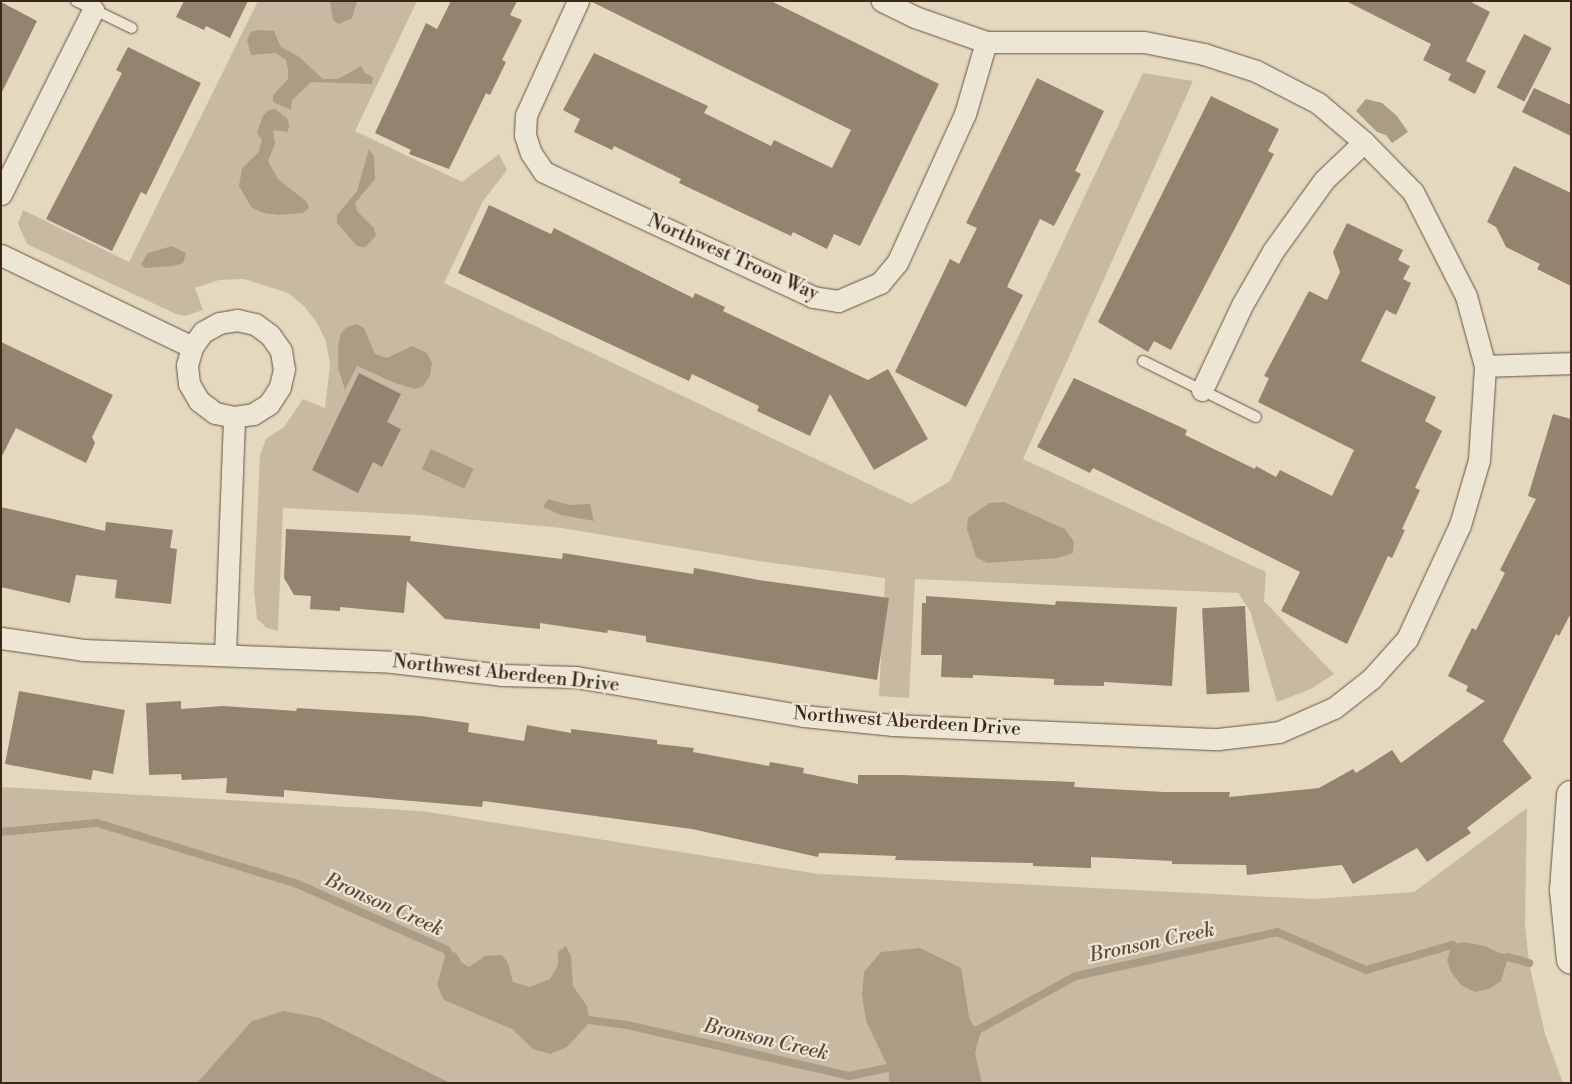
<!DOCTYPE html>
<style>
body{margin:0}
#map{position:relative;width:1572px;height:1084px;overflow:hidden;background:#e4d8be;font-family:"Libre Bodoni",serif}
div>[style]{position:absolute}
[style*='--x']{left:calc(var(--x)*1px);top:calc(var(--y)*1px);width:calc(var(--w)*1px);rotate:calc(var(--a)*1deg)}
.green>*{inset:0;background:#c8baa2}
.water>*{inset:0;background:#ab9c86;transform-origin:0 0}
.stream>*{height:8px;margin:-4px;padding:0 4px;transform-origin:4px;border-radius:4px;background:#ab9c86}
.building>*{inset:0;background:#94836e;transform-origin:0 0}
.roads{filter:drop-shadow(0 0 1px #675342) drop-shadow(0 0 1px #675342)}
.lane>*{height:10px;margin:-5px;padding:0 5px;transform-origin:5px;border-radius:5px;background:#ede6d5}
.street>*{height:21px;margin:-10.5px;padding:0 10.5px;transform-origin:10.5px;border-radius:10.5px;background:#ede6d5}
.secondary>*{height:28px;margin:-14px;padding:0 14px;transform-origin:14px;border-radius:14px;background:#ede6d5}
span{translate:-50% -50%;white-space:nowrap;text-align:center;line-height:1.15;-webkit-text-stroke:4.5px #ede6d5;paint-order:stroke}
.street-label{font-size:19px;color:#3d2718}
.water-label{font-size:20px;color:#5e4a39;font-style:italic}
.frame{position:absolute;inset:0;border:2px solid #3d2718;pointer-events:none}
</style>
<div id="map">
<div class="green">
<i style="clip-path:polygon(258px 1px,417px 1px,355px 131px,462px 182px,499px 154px,507px 170px,483px 201px,444px 283px,911px 504px,950px 481px,1143px 73px,1193px 81px,1023px 459px,1266px 572px,1264px 601px,1334px 674px,1311px 689px,1277px 702px,1250px 611px,1238px 593px,915px 579px,909px 698px,879px 696px,885px 578px,759px 561px,562px 528px,421px 515px,283px 508px,278px 631px,267px 628px,257px 619px,254px 589px,260px 456px,266px 439px,284px 427px,303px 399px,325px 408px,330px 365px,326px 341px,317px 323px,304px 306px,288px 293px,244px 279px,219px 280px,195px 288px,203px 310px,185px 316px,176px 314px,27px 244px,18px 224px,23px 210px,129px 262px)"></i>
<i style="clip-path:polygon(1px 787px,421px 811px,819px 874px,1314px 899px,1414px 892px,1527px 808px,1525px 924px,1529px 963px,1545px 1034px,1563px 1083px,1px 1083px)"></i>
</div>
<div class="water">
<i style="clip-path:polygon(330px 1px,357px 1px,352px 18px,339px 24px,333px 20px)"></i>
<i style="clip-path:polygon(258px 30px,274px 31px,281px 47px,298px 56px,323px 79px,338px 79px,361px 66px,365px 73px,373px 77px,372px 84px,311px 82px,292px 100px,291px 110px,273px 102px,273px 95px,288px 79px,288px 70px,286px 60px,276px 53px,251px 55px,247px 40px,251px 32px)"></i>
<i style="clip-path:polygon(1366px 99px,1382px 103px,1397px 116px,1408px 132px,1392px 143px,1386px 135px,1377px 132px,1356px 111px)"></i>
<i style="clip-path:polygon(275px 109px,287px 118px,289px 125px,288px 132px,273px 130px,275px 144px,268px 161px,278px 179px,307px 202px,309px 208px,303px 213px,279px 215px,263px 213px,251px 207px,239px 186px,242px 168px,258px 153px,262px 140px,257px 133px,262px 118px,267px 111px)"></i>
<i style="clip-path:polygon(369px 149px,374px 156px,375px 179px,355px 203px,357px 211px,374px 228px,376px 236px,365px 247px,357px 246px,337px 223px,337px 215px,357px 191px)"></i>
<i style="clip-path:polygon(172px 246px,186px 253px,183px 263px,173px 266px,145px 268px,141px 264px,148px 253px)"></i>
<i style="clip-path:polygon(356px 324px,364px 328px,375px 354px,387px 358px,412px 346px,427px 353px,432px 363px,430px 376px,423px 386px,415px 389px,395px 383px,357px 366px,345px 390px,338px 368px,338px 346px,341px 333px,347px 327px)"></i>
<i style="left:431px;top:449px;width:47px;height:22px;rotate:25deg"></i>
<i style="clip-path:polygon(548px 499px,569px 505px,590px 504px,594px 521px,561px 515px,543px 507px)"></i>
<i style="clip-path:polygon(1004px 502px,1065px 529px,1074px 542px,1073px 553px,1057px 558px,987px 563px,976px 557px,967px 529px,968px 518px,989px 503px)"></i>
<i style="clip-path:polygon(1464px 942px,1485px 946px,1508px 957px,1501px 981px,1489px 989px,1475px 992px,1461px 985px,1451px 972px,1447px 960px,1452px 945px)"></i>
<i style="clip-path:polygon(566px 946px,571px 956px,573px 986px,587px 1006px,590px 1022px,567px 1047px,550px 1054px,533px 1049px,512px 1029px,444px 1000px,437px 985px,447px 950px,456px 953px,462px 963px,469px 967px,485px 956px,502px 955px,508px 963px,513px 982px,530px 987px,550px 979px,558px 965px,558px 952px)"></i>
<i style="clip-path:polygon(920px 948px,961px 968px,969px 1017px,973px 1025px,982px 1028px,975px 1053px,982px 1083px,889px 1083px,889px 1069px,866px 1021px,862px 994px,864px 972px,881px 952px)"></i>
<i style="clip-path:polygon(284px 1011px,320px 1018px,450px 1083px,197px 1083px,252px 1021px)"></i>
</div>
<div class="stream">
<i style="--x:1;--y:832;--w:96;--a:-5.4"></i>
<i style="--x:97;--y:823;--w:207;--a:16.9"></i>
<i style="--x:295;--y:883;--w:166;--a:23.8"></i>
<i style="--x:447;--y:950;--w:10;--a:66"></i>
<i style="--x:1500;--y:958;--w:8;--a:-7"></i>
<i style="--x:1508;--y:957;--w:22;--a:16"></i>
<i style="--x:581;--y:1019;--w:46;--a:7.4"></i>
<i style="--x:627;--y:1025;--w:228;--a:12.9"></i>
<i style="--x:849;--y:1076;--w:49;--a:-11.8"></i>
<i style="--x:974;--y:1032;--w:116;--a:-28.8"></i>
<i style="--x:1076;--y:976;--w:206;--a:-12.3"></i>
<i style="--x:1277;--y:932;--w:97;--a:23.1"></i>
<i style="--x:1366;--y:970;--w:90;--a:-16.2"></i>
<i style="--x:1452;--y:945;--w:10;--a:29"></i>
</div>
<div class="building">
<i style="clip-path:polygon(184px 1px,248px 1px,230px 38px,206px 26px,204px 30px,176px 17px)"></i>
<i style="clip-path:polygon(451px 1px,517px 1px,510px 15px,522px 20px,502px 60px,506px 62px,490px 95px,486px 93px,449px 169px,409px 154px,411px 150px,375px 133px,426px 23px,437px 29px)"></i>
<i style="clip-path:polygon(590px 1px,771px 1px,939px 84px,860px 246px,834px 234px,827px 249px,793px 232px,791px 236px,679px 183px,681px 179px,614px 146px,612px 150px,574px 132px,580px 119px,563px 110px,594px 53px,708px 106px,704px 113px,771px 146px,774px 140px,832px 168px,851px 130px)"></i>
<i style="clip-path:polygon(1346px 1px,1469px 1px,1490px 12px,1466px 61px,1486px 71px,1475px 94px,1448px 80px,1451px 74px,1423px 60px,1431px 44px)"></i>
<i style="clip-path:polygon(1px 2px,37px 21px,1px 94px)"></i>
<i style="left:1524px;top:34px;width:31px;height:60px;rotate:27deg"></i>
<i style="clip-path:polygon(128px 47px,201px 83px,146px 195px,141px 192px,112px 251px,46px 219px,122px 73px,116px 70px)"></i>
<i style="clip-path:polygon(1037px 78px,1104px 111px,1075px 171px,1081px 174px,1054px 226px,1040px 219px,1007px 287px,1023px 295px,966px 407px,895px 372px,950px 259px,959px 264px,977px 228px,966px 223px)"></i>
<i style="clip-path:polygon(1534px 88px,1571px 105px,1571px 136px,1522px 112px)"></i>
<i style="clip-path:polygon(1211px 96px,1279px 129px,1268px 151px,1274px 154px,1171px 350px,1154px 341px,1148px 352px,1098px 322px)"></i>
<i style="clip-path:polygon(1514px 166px,1571px 193px,1571px 286px,1537px 269px,1540px 264px,1506px 247px,1496px 227px,1487px 222px)"></i>
<i style="clip-path:polygon(489px 205px,551px 234px,554px 228px,693px 298px,695px 293px,725px 307px,723px 311px,868px 380px,888px 369px,928px 439px,874px 470px,830px 394px,810px 436px,757px 411px,759px 406px,692px 374px,689px 381px,458px 273px)"></i>
<i style="clip-path:polygon(1347px 223px,1403px 250px,1398px 260px,1410px 266px,1403px 279px,1411px 283px,1396px 315px,1386px 310px,1361px 361px,1436px 397px,1425px 421px,1442px 431px,1415px 488px,1420px 490px,1402px 529px,1405px 530px,1392px 558px,1388px 556px,1347px 644px,1281px 611px,1300px 572px,1093px 468px,1090px 473px,1037px 447px,1074px 378px,1187px 430px,1185px 435px,1255px 469px,1256px 466px,1276px 477px,1280px 470px,1332px 496px,1354px 450px,1258px 402px,1269px 378px,1264px 376px,1309px 291px,1327px 300px,1340px 272px,1333px 252px)"></i>
<i style="clip-path:polygon(1px 342px,113px 395px,92px 437px,95px 443px,86px 463px,16px 428px,1px 458px)"></i>
<i style="clip-path:polygon(359px 373px,401px 394px,387px 422px,401px 429px,382px 467px,373px 462px,358px 493px,312px 470px)"></i>
<i style="clip-path:polygon(1553px 414px,1571px 419px,1571px 613px,1559px 636px,1556px 634px,1503px 741px,1532px 778px,1467px 828px,1471px 833px,1427px 862px,1417px 848px,1353px 884px,1342px 865px,1247px 875px,1246px 865px,1172px 864px,1172px 861px,1091px 857px,1091px 868px,1033px 866px,1033px 863px,895px 860px,896px 856px,819px 853px,818px 857px,692px 829px,483px 801px,482px 807px,284px 790px,284px 797px,226px 793px,227px 778px,182px 780px,181px 774px,149px 775px,146px 703px,181px 701px,181px 709px,223px 706px,296px 711px,297px 708px,421px 716px,469px 723px,468px 732px,524px 741px,527px 725px,571px 733px,571px 729px,657px 740px,657px 744px,694px 748px,693px 752px,769px 766px,770px 762px,804px 768px,803px 773px,858px 784px,858px 775px,901px 775px,1075px 782px,1074px 787px,1164px 792px,1230px 792px,1229px 797px,1319px 788px,1353px 769px,1356px 773px,1392px 750px,1401px 763px,1485px 701px,1466px 691px,1468px 686px,1448px 676px,1472px 628px,1476px 630px,1505px 573px,1500px 570px,1536px 499px,1528px 496px)"></i>
<i style="clip-path:polygon(1px 507px,105px 531px,106px 522px,173px 530px,170px 548px,177px 549px,171px 604px,115px 598px,117px 580px,76px 575px,70px 603px,1px 587px)"></i>
<i style="clip-path:polygon(286px 529px,411px 536px,410px 541px,562px 559px,563px 553px,693px 574px,694px 568px,759px 580px,889px 598px,877px 680px,646px 642px,646px 636px,608px 630px,607px 633px,540px 623px,540px 629px,445px 619px,407px 581px,404px 613px,340px 607px,340px 611px,310px 609px,311px 596px,294px 595px,284px 578px)"></i>
<i style="clip-path:polygon(926px 596px,1055px 605px,1056px 601px,1177px 607px,1172px 686px,1104px 682px,1104px 686px,1054px 685px,1054px 679px,973px 675px,973px 678px,941px 677px,942px 655px,921px 655px,922px 603px,926px 603px)"></i>
<i style="left:1245px;top:606px;width:86px;height:43px;rotate:87deg"></i>
<i style="clip-path:polygon(19px 691px,125px 710px,113px 774px,93px 770px,91px 780px,5px 764px)"></i>
</div>
<div class="roads">
<div class="lane">
<i style="--x:76;--y:1;--w:62;--a:25.7"></i>
<i style="--x:1143;--y:361;--w:126;--a:26.4"></i>
</div>
<div class="street">
<i style="--x:578;--y:1;--w:125;--a:114.5"></i>
<i style="--x:526;--y:115;--w:20;--a:93"></i>
<i style="--x:525;--y:135;--w:19;--a:72"></i>
<i style="--x:531;--y:153;--w:23;--a:56"></i>
<i style="--x:544;--y:172;--w:297;--a:24.9"></i>
<i style="--x:813;--y:297;--w:25;--a:9"></i>
<i style="--x:838;--y:301;--w:46;--a:-23.2"></i>
<i style="--x:880;--y:283;--w:26;--a:-50"></i>
<i style="--x:897;--y:263;--w:164;--a:-65.5"></i>
<i style="--x:965;--y:114;--w:75;--a:-73.7"></i>
<i style="--x:1;--y:194;--w:206;--a:-63.4"></i>
<i style="--x:1;--y:255;--w:212;--a:25.7"></i>
<i style="--x:1485;--y:366;--w:86;--a:-2"></i>
<i style="--x:1202;--y:390;--w:94;--a:-64.8"></i>
<i style="--x:1242;--y:305;--w:62;--a:-60.1"></i>
<i style="--x:1273;--y:251;--w:87;--a:-54.3"></i>
<i style="--x:1324;--y:180;--w:55;--a:-43.5"></i>
<i style="--x:1;--y:638;--w:83;--a:8.3"></i>
<i style="--x:83;--y:650;--w:309;--a:2.2"></i>
<i style="--x:392;--y:662;--w:111;--a:6.7"></i>
<i style="--x:502;--y:675;--w:74;--a:1.5"></i>
<i style="--x:576;--y:677;--w:231;--a:9.7"></i>
<i style="--x:804;--y:716;--w:88;--a:5.8"></i>
<i style="--x:892;--y:725;--w:326;--a:2.5"></i>
<i style="--x:1218;--y:739;--w:61;--a:-6.5"></i>
<i style="--x:1279;--y:732;--w:60;--a:-23.6"></i>
<i style="--x:1334;--y:708;--w:47;--a:-38.1"></i>
<i style="--x:1371;--y:679;--w:54;--a:-48"></i>
<i style="--x:1407;--y:639;--w:126;--a:-65.1"></i>
<i style="--x:1460;--y:525;--w:68;--a:-73.7"></i>
<i style="--x:1479;--y:460;--w:94;--a:-86.3"></i>
<i style="--x:1485;--y:366;--w:73;--a:-105.2"></i>
<i style="--x:1466;--y:296;--w:117;--a:-117"></i>
<i style="--x:1413;--y:192;--w:70;--a:-134.4"></i>
<i style="--x:1364;--y:142;--w:60;--a:-139.7"></i>
<i style="--x:1318;--y:103;--w:70;--a:-152.7"></i>
<i style="--x:1256;--y:71;--w:55;--a:-161.9"></i>
<i style="--x:1204;--y:54;--w:61;--a:-168.7"></i>
<i style="--x:1144;--y:42;--w:158;--a:180"></i>
<i style="--x:986;--y:42;--w:75;--a:-160.6"></i>
<i style="--x:915;--y:17;--w:37;--a:-154"></i>
<i style="--x:225;--y:654;--w:237;--a:-87.8"></i>
<i style="--x:234;--y:417;--w:19;--a:-168"></i>
<i style="--x:215;--y:413;--w:20;--a:-143"></i>
<i style="--x:199;--y:401;--w:20;--a:-120"></i>
<i style="--x:189;--y:384;--w:19;--a:-96"></i>
<i style="--x:187;--y:365;--w:19;--a:-74"></i>
<i style="--x:192;--y:347;--w:19;--a:-54"></i>
<i style="--x:203;--y:332;--w:18;--a:-29"></i>
<i style="--x:219;--y:323;--w:18;--a:-9"></i>
<i style="--x:237;--y:320;--w:18;--a:13"></i>
<i style="--x:255;--y:324;--w:19;--a:36"></i>
<i style="--x:270;--y:335;--w:19;--a:55"></i>
<i style="--x:281;--y:351;--w:18;--a:81"></i>
<i style="--x:284;--y:369;--w:18;--a:103"></i>
<i style="--x:280;--y:387;--w:20;--a:123"></i>
<i style="--x:269;--y:404;--w:19;--a:148"></i>
<i style="--x:253;--y:414;--w:19;--a:171"></i>
</div>
<div class="secondary">
<i style="--x:1571;--y:795;--w:95;--a:94.2"></i>
<i style="--x:1564;--y:890;--w:70;--a:84.3"></i>
</div>
</div>
<div class="street-label">
<span style="left:733px;top:258px;rotate:24deg">Northwest Troon Way</span>
<span style="left:506px;top:674px;rotate:6deg">Northwest Aberdeen Drive</span>
<span style="left:907px;top:722px;rotate:4deg">Northwest Aberdeen Drive</span>
</div>
<div class="water-label">
<span style="left:384px;top:905px;rotate:24deg">Bronson Creek</span>
<span style="left:1152px;top:943px;rotate:-12deg">Bronson Creek</span>
<span style="left:766px;top:1040px;rotate:13deg">Bronson Creek</span>
</div>
<div class="frame"></div>
</div>
